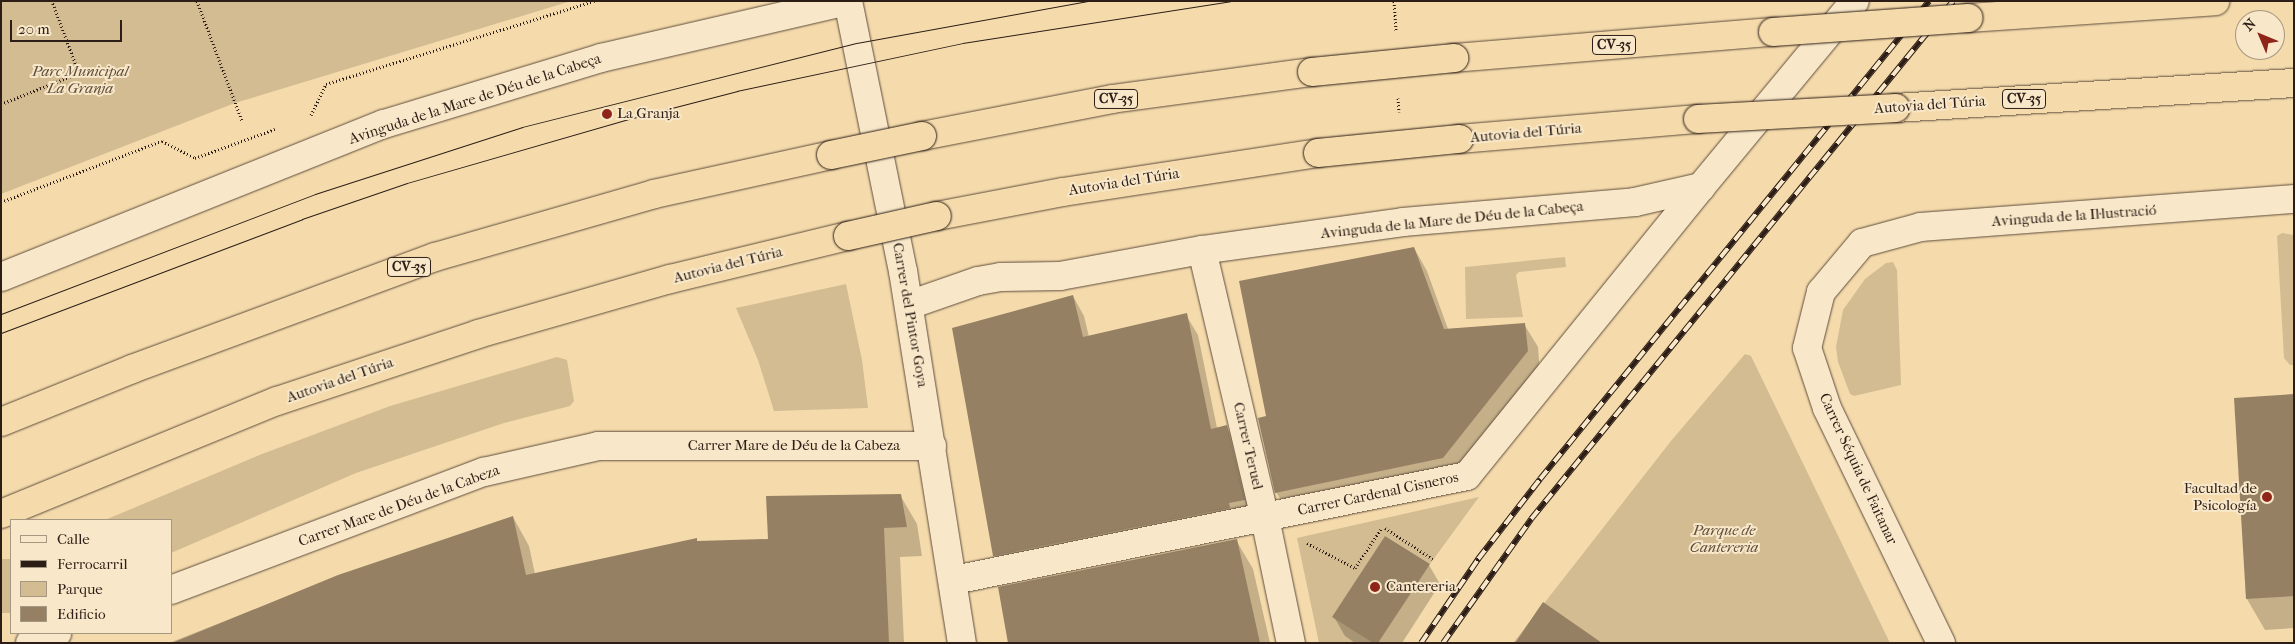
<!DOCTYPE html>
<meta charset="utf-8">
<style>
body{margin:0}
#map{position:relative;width:2295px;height:644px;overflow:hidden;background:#f5dbac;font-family:"IM FELL French Canon",serif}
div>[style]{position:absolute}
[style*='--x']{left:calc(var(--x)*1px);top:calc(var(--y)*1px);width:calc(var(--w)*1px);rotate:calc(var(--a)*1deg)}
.green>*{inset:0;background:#d3bb92;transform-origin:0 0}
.shadow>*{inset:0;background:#0003}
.building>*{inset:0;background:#958064}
.path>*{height:3px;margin-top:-1.5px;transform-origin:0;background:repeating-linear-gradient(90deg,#2c1d16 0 1px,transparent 0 3.5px)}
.roads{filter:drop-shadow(0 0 1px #5e4c3c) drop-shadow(0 0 1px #5e4c3c)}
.minor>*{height:28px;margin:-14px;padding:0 14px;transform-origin:14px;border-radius:14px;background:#f8e8c9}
.tertiary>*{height:28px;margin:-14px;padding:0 14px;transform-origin:14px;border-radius:14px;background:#f8e8c9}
.trunk>*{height:28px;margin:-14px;padding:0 14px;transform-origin:14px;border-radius:14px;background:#f5dbac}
.tram>*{height:1px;margin:-0.5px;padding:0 0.5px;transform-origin:0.5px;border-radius:0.5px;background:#2c1d16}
.rail>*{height:5.5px;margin-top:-2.75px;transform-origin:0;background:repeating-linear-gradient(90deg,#f8e8c9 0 11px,#2c1d16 0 22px);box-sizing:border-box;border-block:1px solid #2c1d16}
.bridges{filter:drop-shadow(0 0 1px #2c1d16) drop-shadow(0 0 1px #2c1d16)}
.trunk-bridge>*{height:28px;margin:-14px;padding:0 14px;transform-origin:14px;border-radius:14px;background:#f5dbac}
.dots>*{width:14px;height:14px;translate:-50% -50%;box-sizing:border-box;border:2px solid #f8e8c9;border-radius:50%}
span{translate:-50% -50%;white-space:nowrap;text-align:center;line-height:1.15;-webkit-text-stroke:4px #f8e8c9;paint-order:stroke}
.shield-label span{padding:1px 4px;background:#f8e8c9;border:1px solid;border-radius:4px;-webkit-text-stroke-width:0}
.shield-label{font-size:14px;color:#2c1d16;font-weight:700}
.park-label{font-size:15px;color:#5e4c3b;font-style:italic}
.street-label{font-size:15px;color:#2c1d16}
.poi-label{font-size:15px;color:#2c1d16}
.left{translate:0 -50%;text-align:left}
.right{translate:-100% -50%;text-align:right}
.frame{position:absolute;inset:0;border:2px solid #2c1d16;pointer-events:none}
.legend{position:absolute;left:10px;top:519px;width:162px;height:115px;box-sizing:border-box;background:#f8e8c9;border:1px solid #a69781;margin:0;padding:6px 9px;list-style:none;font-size:15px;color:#2c1d16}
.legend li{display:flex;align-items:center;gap:10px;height:25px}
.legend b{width:25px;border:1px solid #a69781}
.north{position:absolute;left:2235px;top:10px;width:50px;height:50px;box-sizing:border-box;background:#f8e8c9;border:1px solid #a69781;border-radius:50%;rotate:315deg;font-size:14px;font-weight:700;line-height:20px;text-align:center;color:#2c1d16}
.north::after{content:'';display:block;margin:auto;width:18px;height:22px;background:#8f2418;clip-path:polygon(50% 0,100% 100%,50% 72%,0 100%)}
.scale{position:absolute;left:10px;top:20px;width:112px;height:22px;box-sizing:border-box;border:2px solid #2c1d16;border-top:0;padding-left:6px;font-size:15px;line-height:18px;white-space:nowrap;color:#2c1d16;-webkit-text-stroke:4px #f8e8c9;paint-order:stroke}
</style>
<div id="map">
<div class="green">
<i style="clip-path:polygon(1px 1px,571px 1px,235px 103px,1px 194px)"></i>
<i style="clip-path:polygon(2282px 233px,2294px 235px,2294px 365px,2290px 365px,2284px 358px,2277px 236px)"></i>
<i style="clip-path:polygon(1565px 257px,1566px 267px,1519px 272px,1516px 275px,1523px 317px,1466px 319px,1465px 267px)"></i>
<i style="clip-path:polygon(1893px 262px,1897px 270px,1901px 385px,1854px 396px,1850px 394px,1838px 362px,1836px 347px,1843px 310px,1865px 279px,1886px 263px)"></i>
<i style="clip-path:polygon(846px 284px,862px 360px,868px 408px,774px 411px,758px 360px,736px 308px)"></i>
<i style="clip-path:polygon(1745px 354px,1751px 356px,1890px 643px,1513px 643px,1671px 441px)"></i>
<i style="clip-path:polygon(557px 357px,567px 360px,574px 401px,570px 406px,504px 423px,356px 473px,171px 553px,171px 520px,105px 520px,262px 454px,390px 406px)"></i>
<i style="clip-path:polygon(1479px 497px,1430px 564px,1385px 536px,1333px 617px,1373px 643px,1319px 643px,1297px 538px)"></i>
<i style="left:11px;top:559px;width:54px;height:11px;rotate:90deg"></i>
</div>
<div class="shadow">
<i style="clip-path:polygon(1414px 248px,1427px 271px,1448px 329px,1524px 324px,1538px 347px,1540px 374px,1456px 480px,1290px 515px,1276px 492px,1268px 417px)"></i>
<i style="clip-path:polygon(1073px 296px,1084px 316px,1089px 337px,1186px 315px,1198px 335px,1217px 428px,1226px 426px,1238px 447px,1255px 520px,1006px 576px,994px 556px)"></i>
<i style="clip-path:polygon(2294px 395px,2294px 628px,2265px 630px,2247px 599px,2235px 399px)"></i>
<i style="clip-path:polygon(900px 495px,917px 524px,922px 556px,900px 557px,904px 643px,169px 643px,339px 576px,513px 517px,529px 546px,535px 574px,696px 540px,698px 542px,769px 540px)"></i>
<i style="clip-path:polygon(1236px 540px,1253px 569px,1270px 643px,1009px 643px)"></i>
<i style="clip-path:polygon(1429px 565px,1440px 584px,1402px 643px,1355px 643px,1345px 636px,1334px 617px)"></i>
</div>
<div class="building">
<i style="clip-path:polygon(1414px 247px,1444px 329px,1525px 323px,1528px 351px,1443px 458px,1275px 493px,1258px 418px,1266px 416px,1239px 281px)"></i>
<i style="clip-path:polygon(1073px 295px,1083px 337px,1187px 313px,1211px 429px,1227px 425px,1245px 500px,1229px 503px,1230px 508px,993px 556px,952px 328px)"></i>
<i style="clip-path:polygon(2294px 394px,2294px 596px,2246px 599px,2234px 398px)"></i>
<i style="clip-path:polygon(901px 494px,907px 527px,884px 528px,889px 643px,172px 643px,338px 575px,513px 516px,526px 575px,697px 538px,697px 541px,768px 539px,766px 496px)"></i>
<i style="clip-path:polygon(1385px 536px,1430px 564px,1378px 643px,1373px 643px,1332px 617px)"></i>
<i style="clip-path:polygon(1237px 539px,1260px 643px,1008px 643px,998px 587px)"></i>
<i style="clip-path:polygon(1543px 602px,1602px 643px,1515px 643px)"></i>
</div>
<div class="path">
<i style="--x:197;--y:1;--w:128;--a:69.4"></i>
<i style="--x:1394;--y:1;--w:31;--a:86"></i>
<i style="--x:1398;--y:98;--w:14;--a:86"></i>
<i style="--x:1;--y:104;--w:84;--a:-21.7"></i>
<i style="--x:79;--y:73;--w:77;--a:-110.6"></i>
<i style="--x:311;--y:115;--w:34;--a:-64"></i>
<i style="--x:326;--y:84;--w:281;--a:-17.2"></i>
<i style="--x:1;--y:202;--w:172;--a:-20.8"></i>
<i style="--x:162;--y:141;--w:37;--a:27"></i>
<i style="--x:195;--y:158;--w:85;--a:-19.9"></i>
<i style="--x:1385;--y:528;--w:57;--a:32.9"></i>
<i style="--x:1307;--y:543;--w:54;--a:27.5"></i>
<i style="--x:1355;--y:568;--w:47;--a:-56.3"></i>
</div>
<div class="roads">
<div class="minor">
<i style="--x:848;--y:1;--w:276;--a:78.5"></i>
<i style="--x:903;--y:271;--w:377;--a:81"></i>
<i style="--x:1202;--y:250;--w:275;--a:76.8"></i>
<i style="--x:1265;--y:518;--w:128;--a:78.3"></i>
<i style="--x:909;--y:305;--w:73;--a:-19.2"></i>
<i style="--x:978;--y:281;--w:23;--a:-10"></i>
<i style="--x:1001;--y:277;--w:59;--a:-1"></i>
<i style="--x:1060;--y:276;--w:144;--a:-10.4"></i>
<i style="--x:1202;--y:250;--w:203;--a:-7.9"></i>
<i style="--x:1403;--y:222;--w:233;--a:-4.9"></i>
<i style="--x:1635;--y:202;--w:68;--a:-12.8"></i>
<i style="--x:1701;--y:187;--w:241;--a:-50.4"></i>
<i style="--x:954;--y:580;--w:523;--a:-11.46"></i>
<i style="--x:1467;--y:476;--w:372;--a:-51"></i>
<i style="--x:171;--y:590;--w:335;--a:-20.7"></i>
<i style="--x:484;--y:472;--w:117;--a:-12.8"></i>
<i style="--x:598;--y:446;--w:334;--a:0"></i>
<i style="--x:30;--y:643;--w:29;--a:-20"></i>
<i style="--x:1941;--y:643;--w:261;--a:-115.9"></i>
<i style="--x:1827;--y:408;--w:63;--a:-108.4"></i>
<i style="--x:1807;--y:348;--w:58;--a:-76"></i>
<i style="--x:1821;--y:292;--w:64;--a:-50.1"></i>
<i style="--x:1862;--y:243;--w:61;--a:-15.2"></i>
<i style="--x:1921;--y:227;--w:374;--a:-4.3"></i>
</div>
<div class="tertiary">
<i style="--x:1;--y:277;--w:412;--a:-21.8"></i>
<i style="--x:384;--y:124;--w:227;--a:-16.9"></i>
<i style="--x:601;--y:58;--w:253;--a:-13"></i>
</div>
<div class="trunk">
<i style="--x:1968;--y:18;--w:248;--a:-3.9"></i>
<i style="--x:1454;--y:58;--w:320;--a:-4.7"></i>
<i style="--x:1896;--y:108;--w:399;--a:-3.6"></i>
<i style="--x:922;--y:136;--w:194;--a:-11"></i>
<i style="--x:1112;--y:99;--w:202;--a:-7.7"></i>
<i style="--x:1459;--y:139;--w:240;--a:-4.8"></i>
<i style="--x:937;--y:216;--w:128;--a:-10.8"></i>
<i style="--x:1063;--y:192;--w:258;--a:-8.7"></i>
<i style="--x:1;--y:422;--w:141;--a:-22"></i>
<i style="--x:132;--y:369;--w:323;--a:-20.3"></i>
<i style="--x:435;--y:257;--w:228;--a:-16"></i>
<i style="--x:654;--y:194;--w:181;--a:-12.4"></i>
<i style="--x:1;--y:514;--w:298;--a:-22.3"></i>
<i style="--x:277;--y:401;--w:212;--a:-18.4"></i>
<i style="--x:478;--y:334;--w:200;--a:-16"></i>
<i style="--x:670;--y:279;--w:183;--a:-13.6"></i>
</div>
</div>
<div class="tram">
<i style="--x:1;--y:314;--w:336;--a:-20.9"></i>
<i style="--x:315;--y:194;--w:218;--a:-17.9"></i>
<i style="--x:522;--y:127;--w:345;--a:-14.1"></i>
<i style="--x:857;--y:43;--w:234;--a:-10.3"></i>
<i style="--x:1;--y:333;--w:322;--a:-20.7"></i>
<i style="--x:302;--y:219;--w:111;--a:-18.9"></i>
<i style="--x:407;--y:183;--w:231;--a:-16.1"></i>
<i style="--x:629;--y:119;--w:112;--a:-14.5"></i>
<i style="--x:737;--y:91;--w:231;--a:-12"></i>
<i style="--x:963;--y:43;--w:270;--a:-8.9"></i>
</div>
<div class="rail">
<i style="--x:1421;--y:643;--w:102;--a:-55.8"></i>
<i style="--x:1478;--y:559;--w:101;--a:-52.2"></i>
<i style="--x:1540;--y:479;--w:616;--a:-50.86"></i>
<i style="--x:1443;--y:643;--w:152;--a:-54.6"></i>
<i style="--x:1531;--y:519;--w:668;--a:-50.83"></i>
</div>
<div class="bridges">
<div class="trunk-bridge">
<i style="--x:1773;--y:32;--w:196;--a:-4.1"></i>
<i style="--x:1312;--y:72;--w:143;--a:-5.6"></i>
<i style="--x:1698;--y:119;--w:198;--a:-3.2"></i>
<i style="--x:1318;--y:153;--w:142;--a:-5.7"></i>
<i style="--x:831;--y:155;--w:93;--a:-11.8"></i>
<i style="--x:848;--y:236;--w:91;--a:-12.7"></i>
</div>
</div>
<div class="dots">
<i style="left:607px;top:114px;background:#8f2418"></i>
<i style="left:2267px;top:497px;background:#8f2418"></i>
<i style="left:1375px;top:587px;background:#8f2418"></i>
</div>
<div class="shield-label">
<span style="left:1614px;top:45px">CV-35</span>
<span style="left:1116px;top:99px">CV-35</span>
<span style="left:2024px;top:99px">CV-35</span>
<span style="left:409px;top:267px">CV-35</span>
</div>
<div class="park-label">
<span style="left:80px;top:80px">Parc Municipal<br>La Granja</span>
<span style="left:1724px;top:539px">Parque de<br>Cantereria</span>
</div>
<div class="street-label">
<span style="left:475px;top:99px;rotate:-18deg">Avinguda de la Mare de Déu de la Cabeça</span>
<span style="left:1930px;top:105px;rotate:-4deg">Autovia del Túria</span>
<span style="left:1526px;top:133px;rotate:-5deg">Autovia del Túria</span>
<span style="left:1124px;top:182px;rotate:-9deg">Autovia del Túria</span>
<span style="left:2074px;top:216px;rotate:-4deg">Avinguda de la Il·lustració</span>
<span style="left:1452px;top:220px;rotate:-6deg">Avinguda de la Mare de Déu de la Cabeça</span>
<span style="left:728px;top:265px;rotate:-14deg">Autovia del Túria</span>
<span style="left:910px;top:315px;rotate:80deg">Carrer del Pintor Goya</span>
<span style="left:340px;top:380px;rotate:-19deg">Autovia del Túria</span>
<span style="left:794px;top:446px">Carrer Mare de Déu de la Cabeza</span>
<span style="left:1248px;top:446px;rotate:77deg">Carrer Teruel</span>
<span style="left:1858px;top:469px;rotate:65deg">Carrer Séquia de Faitanar</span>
<span style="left:1378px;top:494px;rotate:-12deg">Carrer Cardenal Cisneros</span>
<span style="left:399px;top:506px;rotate:-20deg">Carrer Mare de Déu de la Cabeza</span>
</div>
<div class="poi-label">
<span class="left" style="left:617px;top:114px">La Granja</span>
<span class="right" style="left:2257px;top:497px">Facultad de<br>Psicología</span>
<span class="left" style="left:1386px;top:587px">Cantereria</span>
</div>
<div class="frame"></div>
<ul class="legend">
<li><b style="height:6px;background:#f8e8c9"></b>Calle</li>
<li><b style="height:6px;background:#2c1d16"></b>Ferrocarril</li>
<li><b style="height:14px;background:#d3bb92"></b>Parque</li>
<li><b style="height:14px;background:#958064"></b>Edificio</li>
</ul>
<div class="north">N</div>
<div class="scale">20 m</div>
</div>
